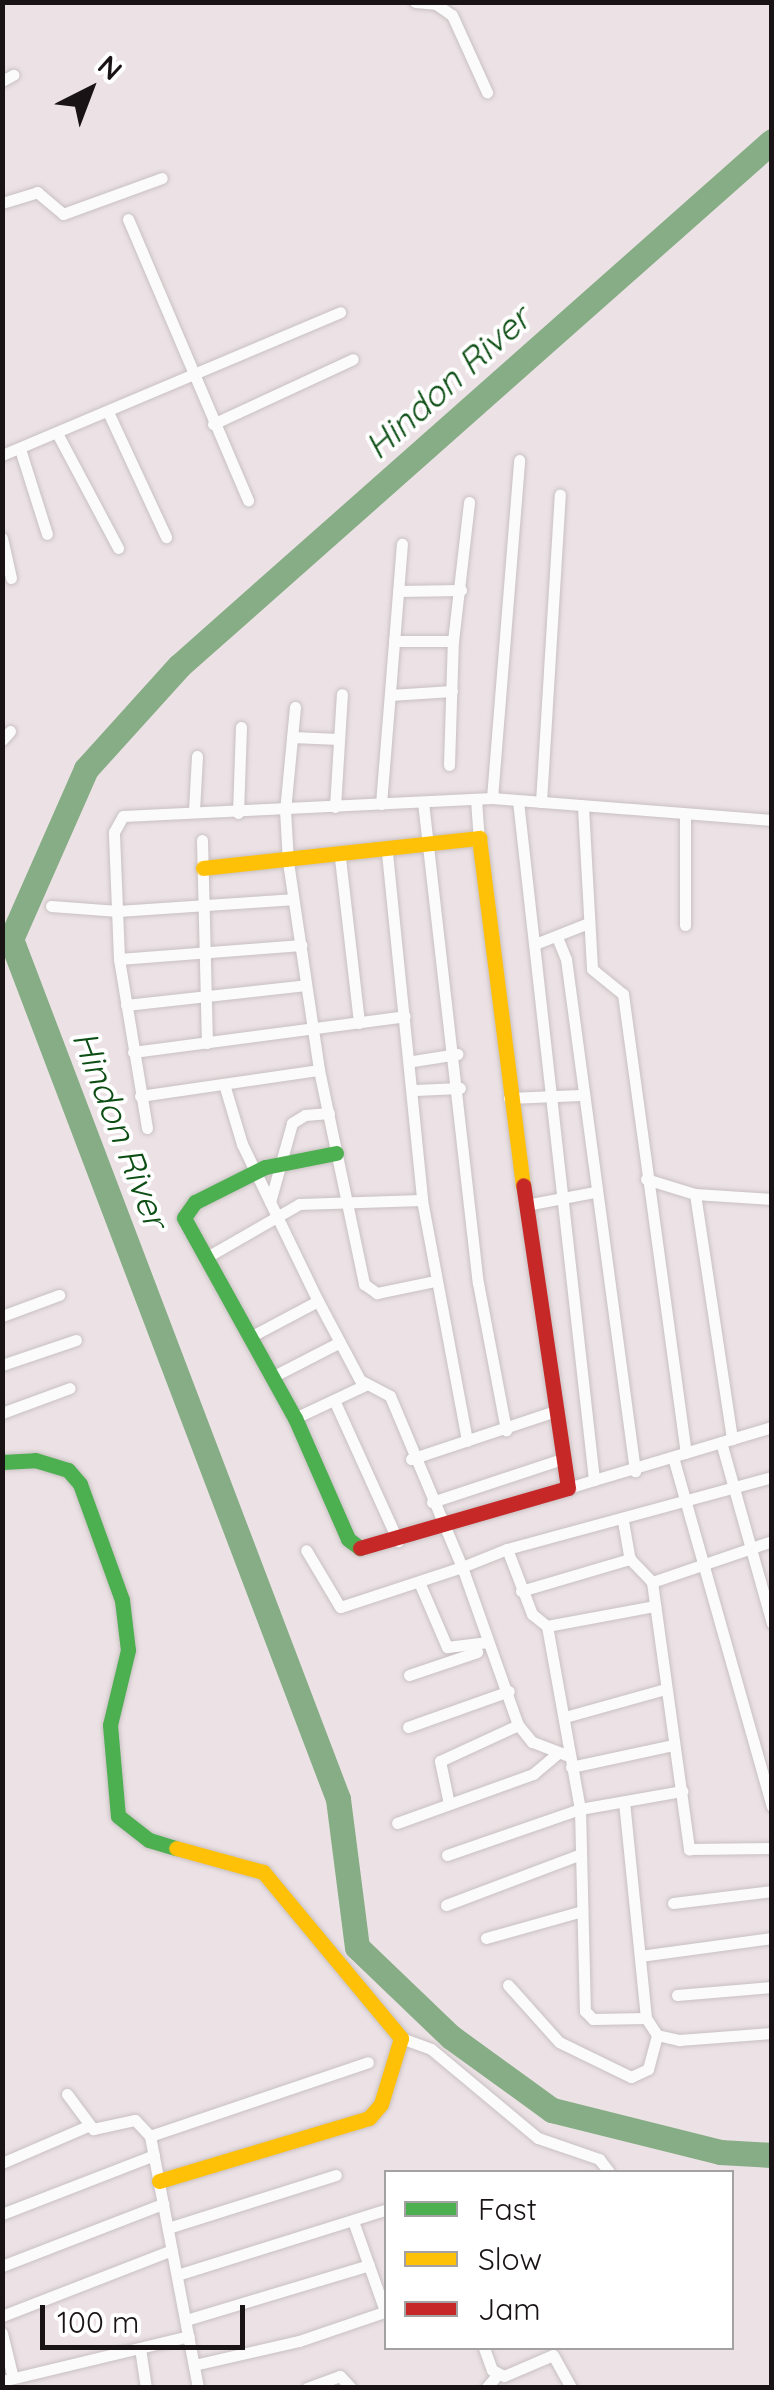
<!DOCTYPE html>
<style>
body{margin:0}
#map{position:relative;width:774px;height:2390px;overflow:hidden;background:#ece2e5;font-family:Quicksand,sans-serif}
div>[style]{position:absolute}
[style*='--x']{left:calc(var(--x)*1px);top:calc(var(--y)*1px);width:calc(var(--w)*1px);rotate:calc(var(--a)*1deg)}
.river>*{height:25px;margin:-12.5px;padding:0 12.5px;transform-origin:12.5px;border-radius:12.5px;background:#86ad85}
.roads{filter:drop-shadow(0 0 2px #c8c0c2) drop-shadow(0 0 2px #c8c0c2)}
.street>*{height:11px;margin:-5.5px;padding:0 5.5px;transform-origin:5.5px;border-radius:5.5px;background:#fcfbfb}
.fast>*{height:15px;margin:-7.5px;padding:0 7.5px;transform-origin:7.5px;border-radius:7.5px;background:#4caf50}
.slow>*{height:15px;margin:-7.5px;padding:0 7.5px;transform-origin:7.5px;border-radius:7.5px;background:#ffc107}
.jam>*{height:15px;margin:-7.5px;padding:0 7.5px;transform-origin:7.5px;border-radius:7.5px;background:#c62828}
span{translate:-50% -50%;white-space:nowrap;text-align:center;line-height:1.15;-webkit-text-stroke:8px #fff;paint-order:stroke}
.water-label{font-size:35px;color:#0c4e14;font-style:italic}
.frame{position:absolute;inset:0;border:5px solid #191315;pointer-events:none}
.legend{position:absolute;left:384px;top:2170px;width:350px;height:180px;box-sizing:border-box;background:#fff;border:2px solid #a3a1a1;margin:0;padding:12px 18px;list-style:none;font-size:30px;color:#191315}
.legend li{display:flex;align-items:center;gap:20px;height:50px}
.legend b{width:50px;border:2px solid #a3a1a1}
.north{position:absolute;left:40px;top:40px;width:100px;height:100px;-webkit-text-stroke:8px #fff;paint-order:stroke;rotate:42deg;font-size:28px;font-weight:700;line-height:40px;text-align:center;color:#191315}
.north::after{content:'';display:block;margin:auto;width:35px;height:45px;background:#191315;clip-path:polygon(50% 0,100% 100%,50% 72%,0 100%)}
.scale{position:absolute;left:40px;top:2305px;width:205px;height:45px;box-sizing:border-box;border:5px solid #191315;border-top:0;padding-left:12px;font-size:30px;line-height:35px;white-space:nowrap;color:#191315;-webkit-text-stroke:8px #fff;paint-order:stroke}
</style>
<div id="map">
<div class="river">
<i style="--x:772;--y:141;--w:792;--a:138.48"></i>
<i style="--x:179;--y:666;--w:139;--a:132.1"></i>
<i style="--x:86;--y:769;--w:186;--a:113.8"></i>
<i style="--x:11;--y:939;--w:920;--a:69.18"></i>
<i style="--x:338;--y:1799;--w:149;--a:82.7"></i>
<i style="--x:357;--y:1947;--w:130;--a:43.8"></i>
<i style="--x:451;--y:2037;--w:125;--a:35.9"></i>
<i style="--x:552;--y:2110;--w:173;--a:14"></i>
<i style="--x:720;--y:2152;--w:52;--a:3.3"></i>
</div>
<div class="roads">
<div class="street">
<i style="--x:415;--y:2;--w:21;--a:5"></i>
<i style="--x:436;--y:4;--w:19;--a:35"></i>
<i style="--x:452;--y:15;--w:85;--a:65.6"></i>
<i style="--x:2;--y:81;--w:13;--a:-29"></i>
<i style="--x:2;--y:203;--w:37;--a:-17"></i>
<i style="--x:37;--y:192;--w:34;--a:40"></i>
<i style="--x:63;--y:214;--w:105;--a:-20"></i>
<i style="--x:128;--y:219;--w:306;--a:66.9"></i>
<i style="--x:108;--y:412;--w:138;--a:65.1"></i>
<i style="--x:213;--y:424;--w:154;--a:-24.9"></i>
<i style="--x:58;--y:435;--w:128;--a:62"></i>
<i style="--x:20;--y:449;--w:89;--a:72.4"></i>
<i style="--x:2;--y:455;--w:367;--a:-22.9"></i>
<i style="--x:2;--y:538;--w:41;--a:77.3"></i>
<i style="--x:398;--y:591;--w:63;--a:-0.9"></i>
<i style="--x:394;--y:641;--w:59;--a:0"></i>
<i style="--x:390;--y:695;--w:62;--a:-3.7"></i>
<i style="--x:295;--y:707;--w:103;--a:95.5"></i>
<i style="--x:285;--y:810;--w:52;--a:86.7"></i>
<i style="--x:288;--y:862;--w:210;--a:81.5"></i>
<i style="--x:319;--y:1070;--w:219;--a:78.1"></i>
<i style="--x:364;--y:1284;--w:16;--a:35"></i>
<i style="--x:377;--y:1293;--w:59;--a:-11.7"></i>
<i style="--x:292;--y:737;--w:47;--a:2.4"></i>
<i style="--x:2;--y:740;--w:12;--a:-48"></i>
<i style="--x:449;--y:765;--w:124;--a:-88.2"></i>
<i style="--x:453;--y:641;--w:140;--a:-83.4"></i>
<i style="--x:492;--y:798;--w:339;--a:-85.4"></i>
<i style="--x:476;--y:799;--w:39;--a:86"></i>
<i style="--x:518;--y:801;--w:683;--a:83.61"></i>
<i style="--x:594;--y:1480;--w:27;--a:163"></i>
<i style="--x:423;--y:802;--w:484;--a:83.5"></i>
<i style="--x:478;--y:1283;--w:150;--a:79.2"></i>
<i style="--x:541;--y:802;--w:308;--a:-86.5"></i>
<i style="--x:381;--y:804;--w:261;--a:-85.4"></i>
<i style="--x:335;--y:807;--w:113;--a:-86.5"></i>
<i style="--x:583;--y:807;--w:162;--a:86.8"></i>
<i style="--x:592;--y:969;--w:40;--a:39"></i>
<i style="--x:623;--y:994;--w:463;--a:82.2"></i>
<i style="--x:194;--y:811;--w:55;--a:-86.9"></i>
<i style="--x:238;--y:813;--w:86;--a:-88"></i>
<i style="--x:202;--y:840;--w:203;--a:88.6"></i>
<i style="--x:387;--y:853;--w:349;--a:84.2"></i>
<i style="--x:422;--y:1200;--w:245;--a:79.4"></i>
<i style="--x:340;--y:858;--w:166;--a:83.4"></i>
<i style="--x:51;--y:906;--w:67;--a:4.3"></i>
<i style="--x:118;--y:911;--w:174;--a:-3.9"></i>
<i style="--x:685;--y:925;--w:111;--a:-90"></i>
<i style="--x:557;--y:937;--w:24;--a:68"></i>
<i style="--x:566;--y:959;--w:517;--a:82.32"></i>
<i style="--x:535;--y:944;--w:55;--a:-21.4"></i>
<i style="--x:119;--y:959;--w:183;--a:-4.4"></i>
<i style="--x:126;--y:1005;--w:181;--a:-6.3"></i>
<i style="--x:133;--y:1052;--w:274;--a:-7.5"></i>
<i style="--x:413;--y:1061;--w:45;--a:-9"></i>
<i style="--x:224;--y:1084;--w:63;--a:73.3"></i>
<i style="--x:242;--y:1144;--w:174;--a:64.2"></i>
<i style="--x:318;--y:1301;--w:89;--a:62"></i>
<i style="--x:360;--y:1380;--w:34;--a:28"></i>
<i style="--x:390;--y:1396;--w:186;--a:67.2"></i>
<i style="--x:462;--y:1567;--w:128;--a:161.8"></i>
<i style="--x:340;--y:1607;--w:66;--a:-120.8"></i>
<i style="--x:415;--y:1090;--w:45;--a:-2.5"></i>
<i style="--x:140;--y:1096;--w:181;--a:-8.3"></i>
<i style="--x:509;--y:1098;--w:71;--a:-2.4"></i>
<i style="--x:147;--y:1128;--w:171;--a:-99.4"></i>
<i style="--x:119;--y:959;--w:127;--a:-92.3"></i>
<i style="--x:114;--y:832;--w:18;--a:-61"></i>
<i style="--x:123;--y:816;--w:369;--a:-2.8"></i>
<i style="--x:492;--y:798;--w:281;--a:4.5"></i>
<i style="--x:646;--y:1179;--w:51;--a:17"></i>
<i style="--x:695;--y:1194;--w:77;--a:3.7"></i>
<i style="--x:695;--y:1194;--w:248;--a:81.4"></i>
<i style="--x:270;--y:1202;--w:82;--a:-74.4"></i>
<i style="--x:292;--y:1123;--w:15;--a:-32"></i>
<i style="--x:305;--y:1115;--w:24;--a:-5"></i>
<i style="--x:526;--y:1205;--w:69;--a:-10.8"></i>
<i style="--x:207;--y:1257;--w:106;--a:-29.9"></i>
<i style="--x:299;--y:1204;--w:123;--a:-1.9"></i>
<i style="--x:2;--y:1316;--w:61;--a:-20.2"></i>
<i style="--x:250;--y:1337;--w:77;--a:-27.9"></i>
<i style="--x:2;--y:1365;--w:78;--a:-18.7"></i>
<i style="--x:272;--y:1377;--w:76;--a:-27.2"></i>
<i style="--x:334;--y:1400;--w:155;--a:65.6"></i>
<i style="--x:2;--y:1413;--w:72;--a:-20.2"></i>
<i style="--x:295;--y:1418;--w:77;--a:-25.2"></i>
<i style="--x:721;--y:1442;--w:188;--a:74.3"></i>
<i style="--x:673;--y:1457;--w:363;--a:74.2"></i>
<i style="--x:411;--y:1459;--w:149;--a:-18.4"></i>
<i style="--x:594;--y:1480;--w:186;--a:-16.6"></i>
<i style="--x:432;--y:1502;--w:137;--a:-18.3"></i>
<i style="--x:623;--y:1521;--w:39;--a:80"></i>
<i style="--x:630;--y:1559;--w:32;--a:46"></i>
<i style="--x:772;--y:1541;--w:127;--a:161.1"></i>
<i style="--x:652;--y:1582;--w:270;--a:82.1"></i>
<i style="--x:689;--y:1849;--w:83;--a:-0.7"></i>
<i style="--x:507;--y:1549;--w:275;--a:-15.2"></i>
<i style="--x:419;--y:1582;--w:71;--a:66.7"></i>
<i style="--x:447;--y:1647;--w:41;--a:-7"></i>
<i style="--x:521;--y:1591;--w:114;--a:-16.4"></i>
<i style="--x:547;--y:1626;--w:186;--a:79.8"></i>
<i style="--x:580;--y:1809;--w:202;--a:88.6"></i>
<i style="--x:585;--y:2011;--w:11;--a:45"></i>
<i style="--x:593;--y:2019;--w:53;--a:-1.1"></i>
<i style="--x:646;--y:2018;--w:217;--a:-95.8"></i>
<i style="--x:409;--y:1675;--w:72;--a:-18.7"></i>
<i style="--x:565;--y:1717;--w:104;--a:-15.6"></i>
<i style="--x:408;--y:1727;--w:107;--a:-19.6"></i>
<i style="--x:569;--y:1756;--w:40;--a:-159"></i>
<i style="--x:532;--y:1742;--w:22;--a:-129"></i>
<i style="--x:518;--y:1725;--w:168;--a:-109.5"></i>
<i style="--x:462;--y:1567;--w:48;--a:-21.8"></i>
<i style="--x:507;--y:1549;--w:70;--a:69"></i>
<i style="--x:532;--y:1614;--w:19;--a:39"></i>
<i style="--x:547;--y:1626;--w:110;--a:-10.5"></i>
<i style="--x:571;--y:1767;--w:105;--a:-12.1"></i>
<i style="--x:449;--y:1804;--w:44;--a:-101.8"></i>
<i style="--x:440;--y:1761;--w:86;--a:-24.8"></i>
<i style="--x:397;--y:1823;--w:145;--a:-19.8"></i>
<i style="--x:533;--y:1774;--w:33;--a:-40"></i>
<i style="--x:447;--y:1855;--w:141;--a:-19.1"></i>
<i style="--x:580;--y:1809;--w:104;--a:-10"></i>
<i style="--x:673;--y:1903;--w:100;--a:-6.9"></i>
<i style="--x:446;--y:1905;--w:144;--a:-20.7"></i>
<i style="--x:486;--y:1938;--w:100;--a:-15.7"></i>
<i style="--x:640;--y:1956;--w:133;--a:-7.8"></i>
<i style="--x:508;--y:1985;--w:76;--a:48.2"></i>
<i style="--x:559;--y:2042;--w:80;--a:25.9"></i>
<i style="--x:631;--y:2077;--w:19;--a:-25"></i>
<i style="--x:648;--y:2069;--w:35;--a:-75"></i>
<i style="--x:677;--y:1995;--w:95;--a:-4.8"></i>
<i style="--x:646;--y:2018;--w:20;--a:57"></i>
<i style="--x:657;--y:2035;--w:23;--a:13"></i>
<i style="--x:679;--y:2040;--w:93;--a:-4.3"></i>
<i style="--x:401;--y:2038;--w:32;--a:20"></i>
<i style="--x:431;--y:2049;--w:139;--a:39.8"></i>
<i style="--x:538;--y:2138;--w:65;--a:19"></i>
<i style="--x:599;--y:2159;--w:16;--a:52"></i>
<i style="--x:67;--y:2094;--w:44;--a:53.4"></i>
<i style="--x:93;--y:2129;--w:43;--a:-12.1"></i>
<i style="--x:135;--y:2120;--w:22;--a:47"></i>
<i style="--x:150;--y:2136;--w:257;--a:79.2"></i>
<i style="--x:150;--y:2136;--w:230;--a:-18.7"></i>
<i style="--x:2;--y:2163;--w:94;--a:-23.3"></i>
<i style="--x:2;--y:2214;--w:163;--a:-21.2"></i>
<i style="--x:353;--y:2221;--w:96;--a:70.4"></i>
<i style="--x:168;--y:2228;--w:176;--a:-17.5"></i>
<i style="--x:2;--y:2266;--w:173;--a:-21.1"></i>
<i style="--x:177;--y:2275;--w:220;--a:-17.4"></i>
<i style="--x:2;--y:2316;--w:182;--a:-21.2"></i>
<i style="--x:186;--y:2320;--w:191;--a:-16.7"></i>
<i style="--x:2;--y:2333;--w:46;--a:76.3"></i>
<i style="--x:140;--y:2348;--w:40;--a:81.5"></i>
<i style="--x:484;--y:2348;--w:23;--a:70"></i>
<i style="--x:492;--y:2370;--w:13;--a:27"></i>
<i style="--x:504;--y:2376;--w:53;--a:-23.2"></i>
<i style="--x:553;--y:2355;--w:38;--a:61"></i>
<i style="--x:194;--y:2365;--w:108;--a:-12.9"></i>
<i style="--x:299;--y:2341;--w:93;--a:-18.8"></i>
<i style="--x:2;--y:2381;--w:192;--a:-13.5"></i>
<i style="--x:307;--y:2388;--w:35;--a:-20"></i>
<i style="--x:340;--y:2376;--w:16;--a:47"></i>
<i style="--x:486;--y:2388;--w:18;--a:-49"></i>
</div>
<div class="fast">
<i style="--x:336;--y:1153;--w:72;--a:168.8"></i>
<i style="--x:265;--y:1167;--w:78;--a:153.4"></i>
<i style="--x:195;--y:1202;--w:19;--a:125"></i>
<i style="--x:184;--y:1218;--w:229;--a:61"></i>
<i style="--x:295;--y:1418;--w:132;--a:66.3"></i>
<i style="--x:348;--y:1539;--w:15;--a:37"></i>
<i style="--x:2;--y:1462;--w:33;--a:-3"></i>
<i style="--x:35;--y:1460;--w:34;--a:17"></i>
<i style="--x:68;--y:1470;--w:18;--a:49"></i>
<i style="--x:80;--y:1484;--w:123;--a:70.1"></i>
<i style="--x:122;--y:1600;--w:50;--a:83.2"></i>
<i style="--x:128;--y:1650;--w:77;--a:103.5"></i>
<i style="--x:110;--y:1725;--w:91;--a:85"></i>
<i style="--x:118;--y:1816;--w:39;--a:38"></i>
<i style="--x:149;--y:1840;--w:28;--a:17"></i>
</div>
<div class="slow">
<i style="--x:203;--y:868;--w:278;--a:-6.2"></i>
<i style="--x:479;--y:838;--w:350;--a:82.8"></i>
<i style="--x:159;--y:2181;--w:219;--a:-16.7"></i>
<i style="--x:369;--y:2118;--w:18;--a:-49"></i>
<i style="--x:381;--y:2104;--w:69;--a:-73.1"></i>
<i style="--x:401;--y:2038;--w:216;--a:-129.7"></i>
<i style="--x:263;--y:1872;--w:90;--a:-164.6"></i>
</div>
<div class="jam">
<i style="--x:360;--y:1548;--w:216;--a:-16.1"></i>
<i style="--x:568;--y:1488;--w:306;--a:-98.4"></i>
</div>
</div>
<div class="water-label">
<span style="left:447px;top:382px;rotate:-42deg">Hindon River</span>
<span style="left:121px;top:1129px;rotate:69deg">Hindon River</span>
</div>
<div class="frame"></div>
<ul class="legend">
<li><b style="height:12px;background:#4caf50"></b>Fast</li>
<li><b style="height:12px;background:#ffc107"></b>Slow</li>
<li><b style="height:12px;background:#c62828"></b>Jam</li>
</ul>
<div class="north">N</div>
<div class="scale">100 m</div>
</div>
